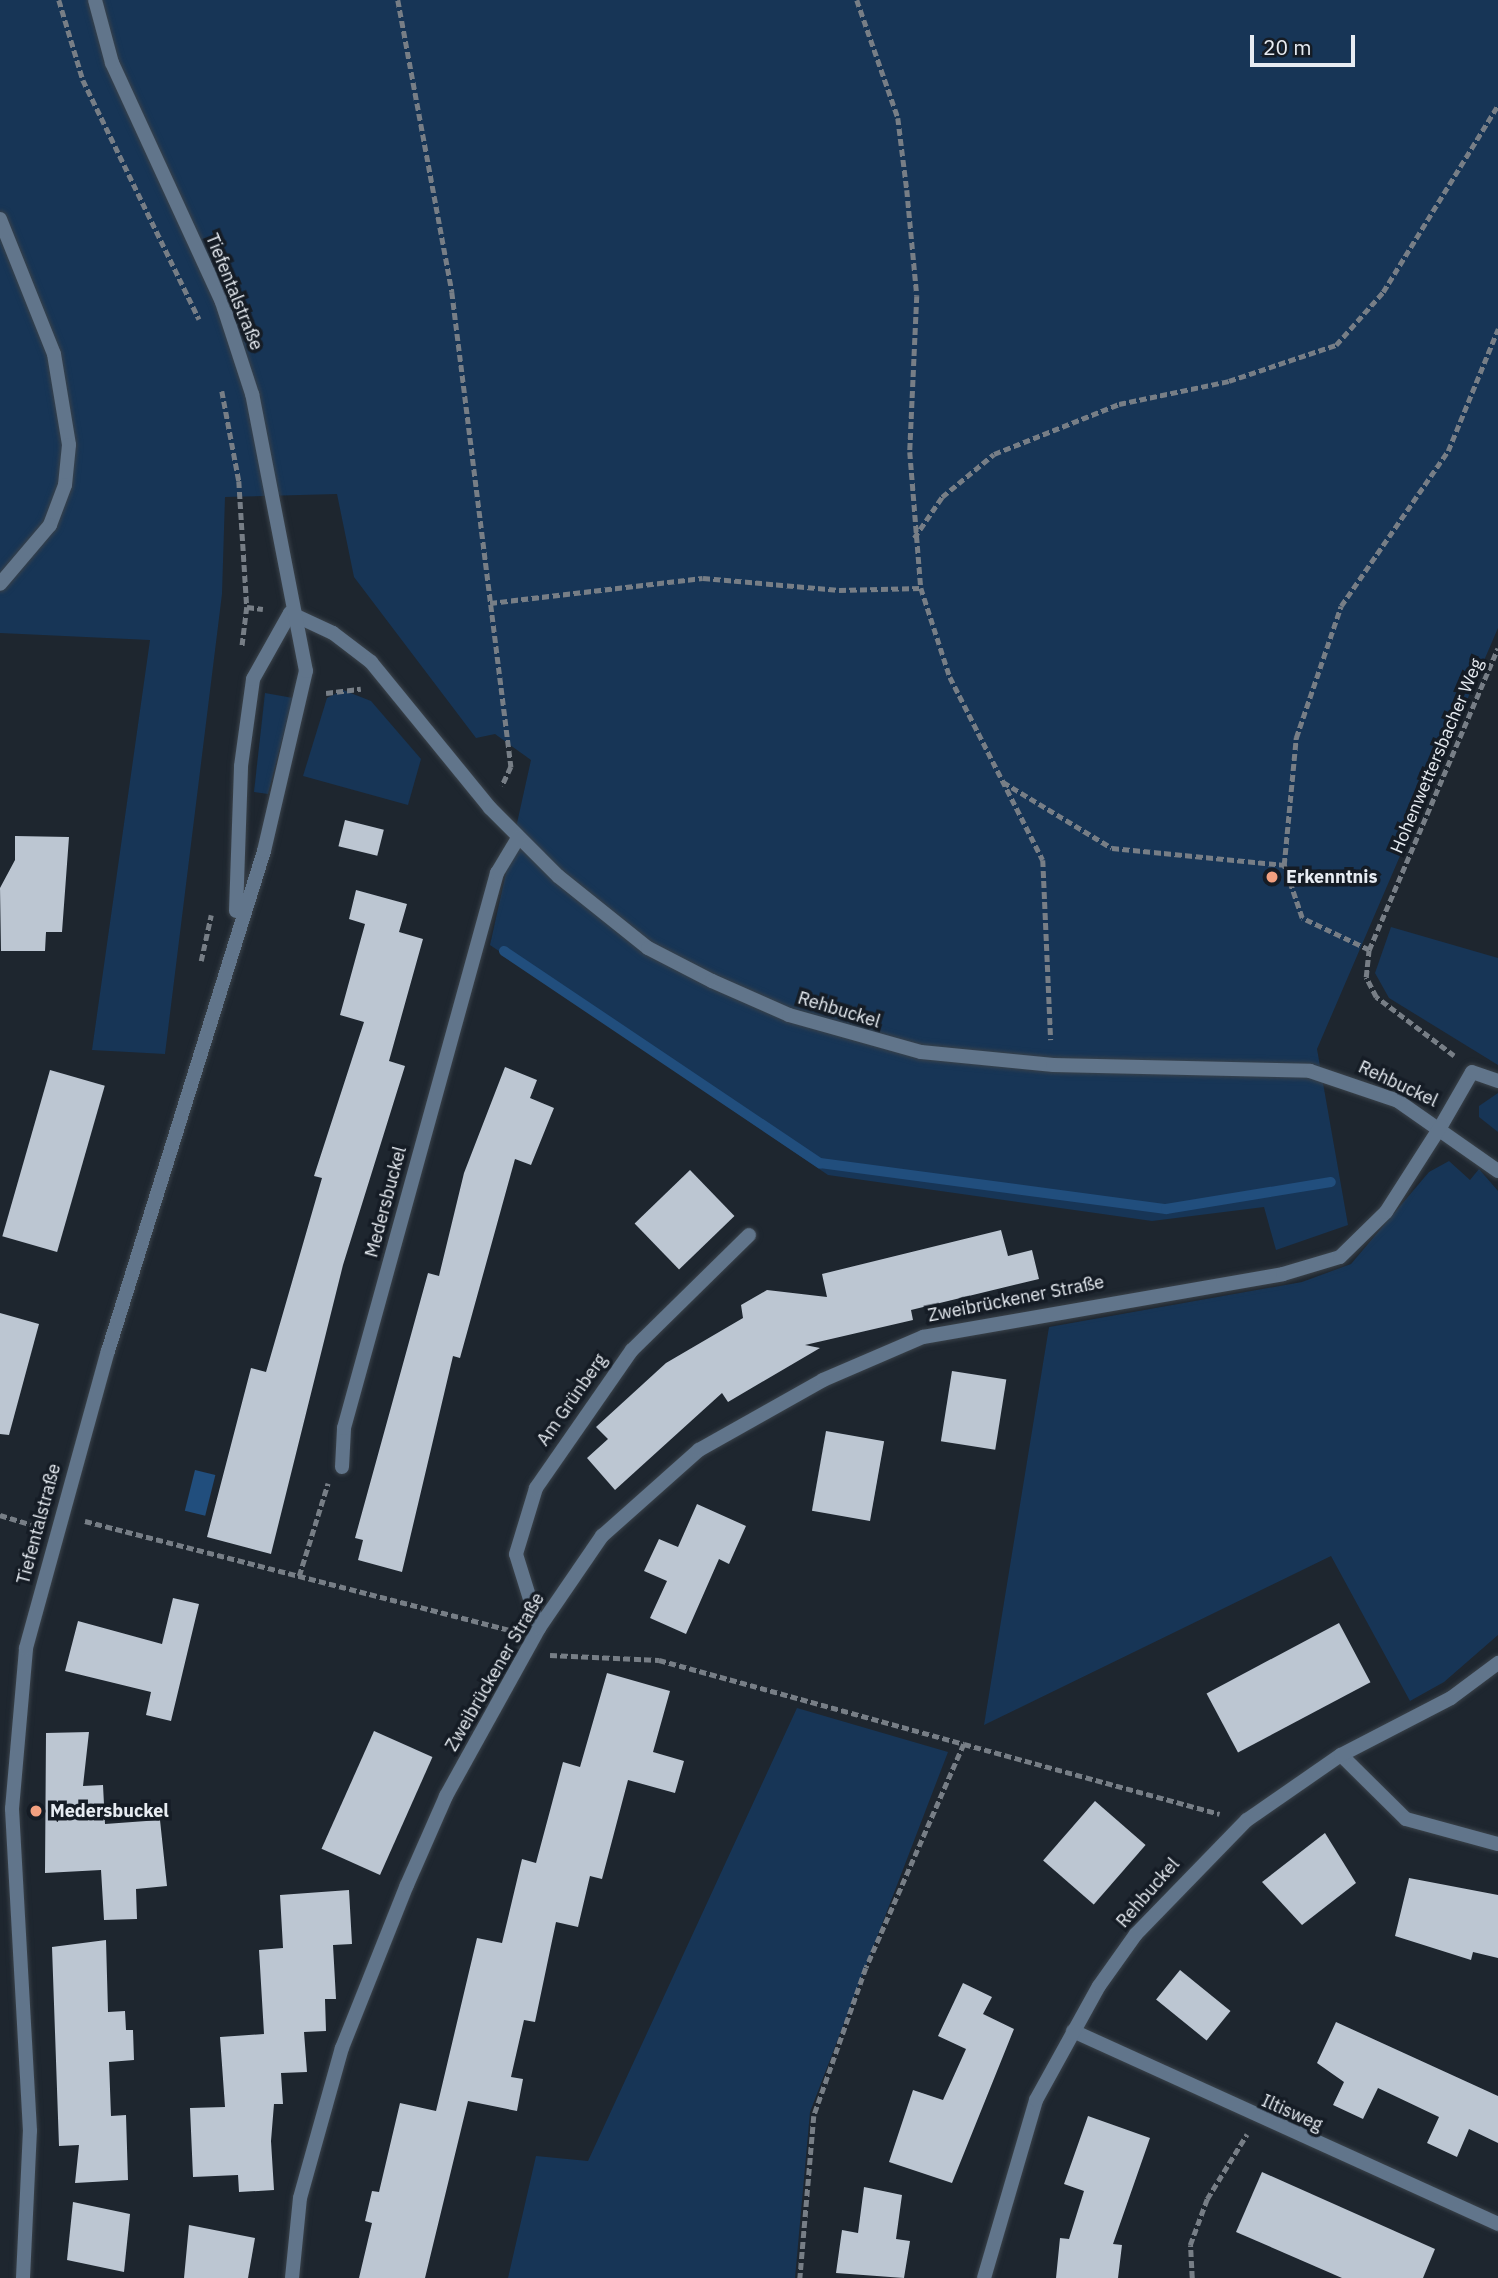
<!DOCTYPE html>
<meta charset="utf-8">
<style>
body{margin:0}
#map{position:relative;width:1498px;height:2278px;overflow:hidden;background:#1e262f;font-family:"IBM Plex Sans",sans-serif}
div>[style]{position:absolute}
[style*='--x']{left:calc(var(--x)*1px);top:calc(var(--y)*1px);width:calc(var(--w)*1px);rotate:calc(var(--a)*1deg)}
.green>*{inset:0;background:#173556}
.water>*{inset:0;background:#214e7d;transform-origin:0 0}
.stream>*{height:10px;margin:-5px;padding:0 5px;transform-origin:5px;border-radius:5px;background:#214e7d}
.building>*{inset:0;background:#bcc6d2;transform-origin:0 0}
.path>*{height:4.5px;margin-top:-2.25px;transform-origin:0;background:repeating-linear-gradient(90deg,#777e86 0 7px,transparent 0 10.5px)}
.roads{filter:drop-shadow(0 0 2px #3a424a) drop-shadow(0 0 2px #3a424a)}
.service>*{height:14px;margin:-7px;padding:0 7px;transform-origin:7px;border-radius:7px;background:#61758b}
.minor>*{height:14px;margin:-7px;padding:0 7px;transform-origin:7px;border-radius:7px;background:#61758b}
.tertiary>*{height:14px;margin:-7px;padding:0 7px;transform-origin:7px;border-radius:7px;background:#61758b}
.dots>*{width:19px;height:19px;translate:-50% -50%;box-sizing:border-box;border:4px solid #151c25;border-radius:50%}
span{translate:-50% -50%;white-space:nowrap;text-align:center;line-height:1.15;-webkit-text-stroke:7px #151c25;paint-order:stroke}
.street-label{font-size:18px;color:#e7ecf2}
.poi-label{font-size:18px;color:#e7ecf2;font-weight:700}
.left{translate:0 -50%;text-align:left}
.scale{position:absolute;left:1250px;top:35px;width:105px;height:32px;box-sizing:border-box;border:4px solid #e7ecf2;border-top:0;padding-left:9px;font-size:21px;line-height:24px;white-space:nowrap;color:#e7ecf2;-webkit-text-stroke:5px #151c25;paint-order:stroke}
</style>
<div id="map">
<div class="green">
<i style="clip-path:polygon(0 0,1498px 0,1498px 628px,1317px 1049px,1348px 1225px,1276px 1250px,1264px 1207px,1152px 1221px,828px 1175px,490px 945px,531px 760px,495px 734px,476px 738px,354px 577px,337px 494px,225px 497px,222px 594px,165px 1054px,92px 1050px,150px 640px,0 633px)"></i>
<i style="clip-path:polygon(343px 690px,371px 701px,421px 759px,408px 805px,303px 776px,327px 698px)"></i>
<i style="clip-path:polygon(265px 693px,293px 698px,268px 794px,254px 792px)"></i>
<i style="clip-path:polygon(1391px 927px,1498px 958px,1498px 1065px,1389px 998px,1375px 973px)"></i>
<i style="clip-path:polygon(1498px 1093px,1498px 1132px,1479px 1117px,1479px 1106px)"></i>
<i style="clip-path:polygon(1449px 1161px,1470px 1180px,1479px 1169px,1498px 1191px,1498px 1635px,1444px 1682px,1410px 1701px,1331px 1556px,984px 1725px,1049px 1327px,1302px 1282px,1351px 1264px,1429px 1172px)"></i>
<i style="clip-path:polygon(797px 1708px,948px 1752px,810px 2112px,795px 2278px,508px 2278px,536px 2156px,588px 2161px)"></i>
</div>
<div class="water">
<i style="left:195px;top:1470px;width:21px;height:42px;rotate:14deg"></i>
</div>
<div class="stream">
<i style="--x:504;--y:951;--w:381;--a:33.9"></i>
<i style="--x:820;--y:1163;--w:349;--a:7.6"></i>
<i style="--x:1166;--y:1209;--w:167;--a:-9.3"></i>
</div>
<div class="building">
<i style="left:345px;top:820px;width:40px;height:27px;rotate:14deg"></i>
<i style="clip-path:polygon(15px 836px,69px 837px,62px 932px,46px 932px,45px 951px,1px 951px,0 888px,15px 860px)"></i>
<i style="clip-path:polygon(356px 890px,407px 904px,399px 932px,423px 939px,389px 1061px,405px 1066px,343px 1265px,271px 1554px,207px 1537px,251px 1368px,266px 1372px,322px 1178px,314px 1176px,364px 1022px,340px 1015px,365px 924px,349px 919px)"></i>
<i style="clip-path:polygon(505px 1067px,537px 1080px,530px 1098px,554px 1108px,531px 1165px,515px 1159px,460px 1358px,453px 1356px,402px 1572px,358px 1560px,363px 1540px,355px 1538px,428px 1273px,439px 1276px,464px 1173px)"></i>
<i style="left:50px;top:1070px;width:57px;height:173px;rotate:16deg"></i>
<i style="left:690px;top:1170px;width:64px;height:77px;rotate:46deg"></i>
<i style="clip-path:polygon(1001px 1230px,1008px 1256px,1032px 1250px,1039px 1279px,911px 1310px,913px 1320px,805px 1345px,820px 1348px,728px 1402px,722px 1393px,615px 1490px,587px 1458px,608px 1439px,596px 1427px,666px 1363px,743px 1318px,741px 1305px,767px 1290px,827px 1297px,822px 1274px)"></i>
<i style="clip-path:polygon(0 1313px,39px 1324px,9px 1435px,0 1434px)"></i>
<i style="left:952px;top:1371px;width:55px;height:71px;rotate:9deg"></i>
<i style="left:826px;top:1431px;width:59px;height:81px;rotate:10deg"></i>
<i style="clip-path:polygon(697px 1504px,746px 1526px,729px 1564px,719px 1559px,686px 1634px,650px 1618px,667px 1581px,644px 1571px,659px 1539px,678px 1547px)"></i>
<i style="clip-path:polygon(173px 1598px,199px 1604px,171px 1721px,146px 1715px,151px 1692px,65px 1671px,78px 1621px,162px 1644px)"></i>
<i style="left:1339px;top:1623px;width:67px;height:150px;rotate:62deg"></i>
<i style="clip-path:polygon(607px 1673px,670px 1691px,653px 1752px,684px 1761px,675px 1793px,628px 1780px,602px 1879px,590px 1876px,578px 1927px,556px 1922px,535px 2022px,524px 2020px,511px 2077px,523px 2079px,517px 2111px,468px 2101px,425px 2278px,359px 2278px,372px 2223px,365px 2221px,372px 2191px,379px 2192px,400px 2103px,436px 2111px,477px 1938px,502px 1943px,522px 1859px,536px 1863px,563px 1762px,580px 1767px)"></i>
<i style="left:374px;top:1731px;width:64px;height:129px;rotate:24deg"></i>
<i style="clip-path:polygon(89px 1732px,83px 1786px,103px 1785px,105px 1824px,160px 1820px,167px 1886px,136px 1889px,137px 1919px,104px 1920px,101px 1870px,45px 1873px,46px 1733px)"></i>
<i style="left:1095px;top:1801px;width:67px;height:79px;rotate:41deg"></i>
<i style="clip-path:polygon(1325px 1833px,1356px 1883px,1302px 1925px,1262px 1882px)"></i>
<i style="clip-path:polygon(1409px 1878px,1498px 1895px,1498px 1958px,1473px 1952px,1471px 1960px,1395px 1936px)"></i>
<i style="clip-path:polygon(349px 1890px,352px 1944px,333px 1945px,336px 1999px,325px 1999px,326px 2031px,304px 2032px,307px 2072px,281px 2073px,283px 2104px,274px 2104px,271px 2141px,274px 2190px,239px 2192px,238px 2175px,193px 2177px,190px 2108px,225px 2107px,220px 2037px,264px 2034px,259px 1950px,283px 1948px,280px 1895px)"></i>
<i style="clip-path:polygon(106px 1940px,108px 2012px,125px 2011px,126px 2030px,133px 2030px,134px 2060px,109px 2062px,111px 2116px,126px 2115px,128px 2180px,75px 2183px,79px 2145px,59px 2146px,52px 1947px)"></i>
<i style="left:1180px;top:1970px;width:65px;height:38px;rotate:39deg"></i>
<i style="clip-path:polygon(963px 1983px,992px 1997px,983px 2014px,1014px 2029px,952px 2183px,889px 2162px,913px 2090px,943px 2100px,966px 2049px,938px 2036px)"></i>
<i style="clip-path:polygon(1336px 2022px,1498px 2096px,1498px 2143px,1469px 2129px,1457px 2157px,1427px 2143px,1439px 2117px,1378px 2088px,1363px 2119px,1333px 2105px,1344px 2082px,1317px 2063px)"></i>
<i style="clip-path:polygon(1088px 2116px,1150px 2138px,1113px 2244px,1122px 2245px,1118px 2278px,1056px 2278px,1060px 2238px,1069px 2239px,1084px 2191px,1064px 2184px)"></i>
<i style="clip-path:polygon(1262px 2172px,1435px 2249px,1423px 2278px,1342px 2278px,1236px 2232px)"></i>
<i style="clip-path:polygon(864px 2187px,902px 2195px,896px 2239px,910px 2241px,904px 2278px,836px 2273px,842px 2230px,858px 2233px)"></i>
<i style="clip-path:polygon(73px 2202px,130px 2214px,124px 2272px,67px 2260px)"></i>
<i style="clip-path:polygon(189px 2225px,255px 2238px,248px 2278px,184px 2278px)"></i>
</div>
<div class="path">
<i style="--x:59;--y:0;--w:84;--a:73.3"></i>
<i style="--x:83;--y:80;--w:266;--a:64.1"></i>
<i style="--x:398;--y:0;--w:297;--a:79.5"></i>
<i style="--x:452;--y:292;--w:479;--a:82.9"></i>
<i style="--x:511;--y:767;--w:21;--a:115"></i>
<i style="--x:857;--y:0;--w:125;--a:70.8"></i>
<i style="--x:898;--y:118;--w:73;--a:82.9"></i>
<i style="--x:907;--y:190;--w:106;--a:84.6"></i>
<i style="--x:917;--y:296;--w:156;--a:92.6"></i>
<i style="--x:910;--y:452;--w:136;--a:85.4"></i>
<i style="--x:921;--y:588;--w:94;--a:72"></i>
<i style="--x:950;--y:677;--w:205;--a:63.1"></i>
<i style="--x:1043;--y:860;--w:180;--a:87.5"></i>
<i style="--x:222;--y:391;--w:92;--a:79.3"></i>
<i style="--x:239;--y:481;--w:126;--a:86.4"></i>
<i style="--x:247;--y:607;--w:39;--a:97"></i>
<i style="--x:914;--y:538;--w:50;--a:-55.7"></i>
<i style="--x:942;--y:497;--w:67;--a:-39.6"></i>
<i style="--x:994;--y:454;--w:135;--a:-21.8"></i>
<i style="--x:1119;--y:404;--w:112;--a:-11.8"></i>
<i style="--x:1229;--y:381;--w:113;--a:-18.6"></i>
<i style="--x:1336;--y:345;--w:71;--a:-48.4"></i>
<i style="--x:1383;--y:292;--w:220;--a:-58.4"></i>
<i style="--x:490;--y:603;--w:214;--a:-6.7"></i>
<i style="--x:703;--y:578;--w:137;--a:5"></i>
<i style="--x:839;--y:590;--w:82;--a:-1.4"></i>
<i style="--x:247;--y:607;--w:16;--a:7"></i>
<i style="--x:326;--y:693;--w:35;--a:-7"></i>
<i style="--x:1003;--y:782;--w:127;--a:31.2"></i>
<i style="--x:1112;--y:848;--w:173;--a:5.6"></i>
<i style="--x:1369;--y:950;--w:74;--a:-154.5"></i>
<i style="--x:1302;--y:918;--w:56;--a:-108.8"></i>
<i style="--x:1284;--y:865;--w:128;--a:-84.6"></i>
<i style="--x:1296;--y:738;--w:139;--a:-71.2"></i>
<i style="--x:1341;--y:606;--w:188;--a:-55.4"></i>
<i style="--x:1448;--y:451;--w:132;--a:-67.7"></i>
<i style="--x:201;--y:961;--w:47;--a:-77.7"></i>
<i style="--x:1454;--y:1056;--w:98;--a:-142.9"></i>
<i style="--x:1376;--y:997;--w:22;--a:-117"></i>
<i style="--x:1366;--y:977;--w:27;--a:-84"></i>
<i style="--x:1369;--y:950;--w:328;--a:-66.9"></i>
<i style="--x:0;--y:1515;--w:38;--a:17"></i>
<i style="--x:85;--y:1521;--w:440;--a:14.4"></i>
<i style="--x:299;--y:1576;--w:97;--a:-72.7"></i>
<i style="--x:550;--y:1655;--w:109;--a:2.6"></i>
<i style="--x:659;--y:1660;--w:316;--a:15.4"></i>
<i style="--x:964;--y:1744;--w:244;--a:113.6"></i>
<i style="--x:866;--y:1968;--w:157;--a:109.4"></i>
<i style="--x:814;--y:2116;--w:163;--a:94.9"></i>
<i style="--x:964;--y:1744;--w:265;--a:15.3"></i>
<i style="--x:1192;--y:2278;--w:33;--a:-93"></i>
<i style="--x:1190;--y:2245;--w:49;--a:-69.7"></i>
<i style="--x:1207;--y:2199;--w:76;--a:-58.4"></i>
</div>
<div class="roads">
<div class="service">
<i style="--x:1441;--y:1126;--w:62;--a:-60.1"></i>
<i style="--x:1472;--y:1072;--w:28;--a:19"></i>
</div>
<div class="minor">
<i style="--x:0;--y:219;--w:145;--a:68.2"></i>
<i style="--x:54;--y:354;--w:92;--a:80.6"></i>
<i style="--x:69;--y:445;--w:40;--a:95.7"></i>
<i style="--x:65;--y:485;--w:43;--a:110.6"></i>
<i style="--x:50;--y:525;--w:77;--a:130.3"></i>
<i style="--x:290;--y:613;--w:47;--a:24.9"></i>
<i style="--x:333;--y:633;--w:48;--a:37.3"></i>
<i style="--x:371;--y:662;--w:188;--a:50.8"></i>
<i style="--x:490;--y:808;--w:96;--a:45"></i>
<i style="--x:558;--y:876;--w:115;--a:38.7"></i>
<i style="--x:648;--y:948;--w:72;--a:27.3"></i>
<i style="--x:712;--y:981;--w:84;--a:23.8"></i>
<i style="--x:789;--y:1015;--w:137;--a:15.7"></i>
<i style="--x:921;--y:1052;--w:133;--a:5.6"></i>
<i style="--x:1053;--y:1065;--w:257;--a:1.3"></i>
<i style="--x:1310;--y:1071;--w:93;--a:18.8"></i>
<i style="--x:1398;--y:1101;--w:122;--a:35"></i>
<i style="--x:342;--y:1467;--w:39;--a:-87"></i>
<i style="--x:344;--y:1428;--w:576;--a:-74.59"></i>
<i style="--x:497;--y:873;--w:41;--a:-59"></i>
<i style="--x:539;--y:1628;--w:77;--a:-107.3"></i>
<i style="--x:516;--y:1554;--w:69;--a:-73.1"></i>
<i style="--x:536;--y:1488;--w:168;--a:-55.2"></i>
<i style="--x:632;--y:1350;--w:164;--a:-44.5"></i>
<i style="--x:1341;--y:1755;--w:91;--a:44.6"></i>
<i style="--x:1406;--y:1819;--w:95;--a:15.2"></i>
<i style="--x:1073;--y:2031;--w:467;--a:24.4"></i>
<i style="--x:292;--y:2278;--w:80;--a:-84.3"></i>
<i style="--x:300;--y:2198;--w:156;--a:-74.4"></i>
<i style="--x:342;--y:2048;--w:175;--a:-68.3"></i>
<i style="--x:407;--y:1885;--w:97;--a:-66.3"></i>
<i style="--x:446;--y:1796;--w:192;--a:-61"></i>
<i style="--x:539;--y:1628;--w:112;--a:-55.6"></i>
<i style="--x:602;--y:1536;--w:130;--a:-41.6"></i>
<i style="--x:699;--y:1450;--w:142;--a:-29.4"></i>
<i style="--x:823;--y:1380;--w:109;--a:-23.3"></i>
<i style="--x:923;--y:1337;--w:365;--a:-9.9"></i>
<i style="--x:1283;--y:1274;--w:59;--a:-16.6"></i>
<i style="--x:1340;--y:1257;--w:64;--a:-44.4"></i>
<i style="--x:1386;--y:1212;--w:102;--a:-57.4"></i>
<i style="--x:984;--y:2278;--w:185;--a:-73.7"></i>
<i style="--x:1036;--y:2100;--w:130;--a:-61.1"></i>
<i style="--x:1099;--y:1986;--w:64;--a:-54.6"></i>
<i style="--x:1136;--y:1934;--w:159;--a:-45.8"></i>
<i style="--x:1247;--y:1820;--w:114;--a:-34.7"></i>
<i style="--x:1341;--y:1755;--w:124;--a:-27.4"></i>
<i style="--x:1451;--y:1698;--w:59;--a:-36.7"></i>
</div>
<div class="tertiary">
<i style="--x:236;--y:911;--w:145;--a:-88"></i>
<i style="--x:241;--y:766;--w:88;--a:-82.1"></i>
<i style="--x:253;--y:679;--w:76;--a:-60.7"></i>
<i style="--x:23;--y:2278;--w:147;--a:-87.3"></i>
<i style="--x:30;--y:2131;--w:323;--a:-93.2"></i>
<i style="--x:12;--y:1809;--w:162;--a:-85"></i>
<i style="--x:26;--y:1648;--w:308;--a:-74.6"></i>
<i style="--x:108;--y:1351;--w:524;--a:-72.67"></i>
<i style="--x:264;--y:851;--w:185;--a:-76.9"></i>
<i style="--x:306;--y:671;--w:282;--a:-101"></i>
<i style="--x:252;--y:394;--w:97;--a:-108.1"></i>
<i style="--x:222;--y:302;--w:263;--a:-114.7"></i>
<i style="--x:112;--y:63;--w:65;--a:-105.1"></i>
</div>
</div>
<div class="dots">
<i style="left:1272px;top:877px;background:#f2a080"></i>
<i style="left:36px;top:1811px;background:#f2a080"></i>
</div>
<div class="street-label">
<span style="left:234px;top:292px;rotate:68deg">Tiefentalstraße</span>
<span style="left:1437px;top:756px;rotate:-67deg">Hohenwettersbacher Weg</span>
<span style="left:839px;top:1010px;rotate:17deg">Rehbuckel</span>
<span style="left:1398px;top:1084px;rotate:25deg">Rehbuckel</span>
<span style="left:386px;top:1202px;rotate:-75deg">Medersbuckel</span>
<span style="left:1016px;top:1299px;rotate:-11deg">Zweibrückener Straße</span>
<span style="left:572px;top:1400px;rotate:-55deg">Am Grünberg</span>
<span style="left:39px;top:1524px;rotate:-75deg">Tiefentalstraße</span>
<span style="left:495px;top:1672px;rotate:-60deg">Zweibrückener Straße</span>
<span style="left:1148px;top:1893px;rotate:-49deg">Rehbuckel</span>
<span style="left:1292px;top:2113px;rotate:24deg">Iltisweg</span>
</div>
<div class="poi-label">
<span class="left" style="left:1286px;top:877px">Erkenntnis</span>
<span class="left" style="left:50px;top:1811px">Medersbuckel</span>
</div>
<div class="scale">20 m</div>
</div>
